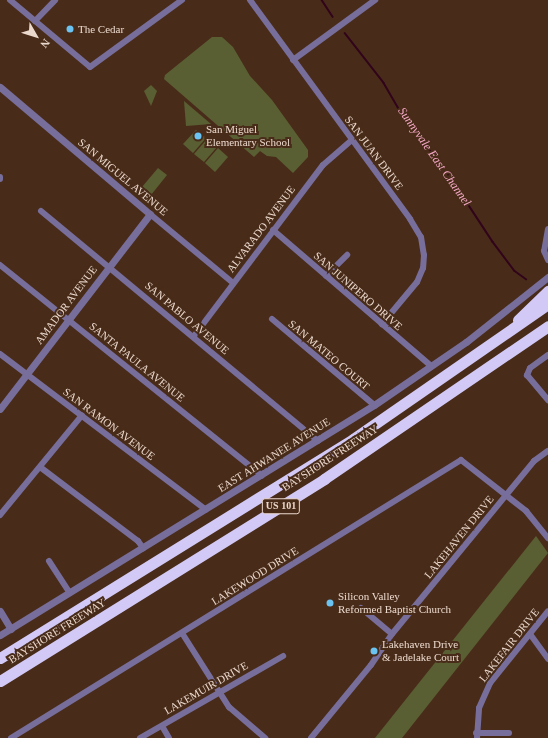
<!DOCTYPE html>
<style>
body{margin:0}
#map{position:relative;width:548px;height:738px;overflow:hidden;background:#482c19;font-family:Georgia,serif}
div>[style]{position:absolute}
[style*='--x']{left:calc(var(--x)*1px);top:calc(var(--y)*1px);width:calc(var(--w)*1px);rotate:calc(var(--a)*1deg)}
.green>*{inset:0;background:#5a5f33}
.stream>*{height:1.5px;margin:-0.75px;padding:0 0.75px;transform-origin:0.75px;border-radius:0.75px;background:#31041b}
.minor>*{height:6px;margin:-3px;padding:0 3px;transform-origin:3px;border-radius:3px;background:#786e9b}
.tertiary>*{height:7px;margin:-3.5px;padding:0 3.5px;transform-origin:3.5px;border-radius:3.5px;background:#786e9b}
.motorway>*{height:11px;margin:-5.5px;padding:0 5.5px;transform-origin:5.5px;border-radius:5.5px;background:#d2c9f6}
.dots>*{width:11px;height:11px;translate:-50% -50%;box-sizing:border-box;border:2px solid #482c19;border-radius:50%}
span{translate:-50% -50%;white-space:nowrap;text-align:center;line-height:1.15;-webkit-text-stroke:4px #482c19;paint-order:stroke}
.shield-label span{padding:1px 3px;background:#482c19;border:1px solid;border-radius:3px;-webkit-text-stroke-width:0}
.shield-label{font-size:10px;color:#ecd9ce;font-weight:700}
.poi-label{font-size:11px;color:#ecd9ce}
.left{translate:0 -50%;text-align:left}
.street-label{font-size:11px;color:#ecd9ce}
.water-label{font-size:12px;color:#f9aac9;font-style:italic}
.north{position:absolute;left:16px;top:16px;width:40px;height:40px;-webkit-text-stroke:3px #482c19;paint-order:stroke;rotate:129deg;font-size:11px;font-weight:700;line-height:16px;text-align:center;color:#ecd9ce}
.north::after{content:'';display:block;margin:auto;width:14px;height:18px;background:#ecd9ce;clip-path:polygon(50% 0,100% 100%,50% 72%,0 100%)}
</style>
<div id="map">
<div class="green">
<div style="clip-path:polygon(212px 37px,222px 37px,233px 47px,250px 76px,272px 100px,308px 150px,308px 157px,293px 173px,276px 157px,267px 156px,260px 151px,254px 157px,164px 79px,165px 75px)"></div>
<div style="clip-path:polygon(151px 85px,157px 91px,151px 106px,144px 91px)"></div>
<div style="clip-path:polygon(184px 101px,211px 124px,186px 126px)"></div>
<div style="clip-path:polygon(196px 130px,206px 138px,193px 153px,183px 144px)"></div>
<div style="clip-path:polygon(207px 139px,217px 147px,204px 162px,194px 154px)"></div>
<div style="clip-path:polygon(218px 148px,228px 157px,215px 172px,205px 163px)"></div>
<div style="clip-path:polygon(158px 168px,167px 175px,151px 195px,142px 187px)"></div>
<div style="clip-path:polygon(536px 536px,548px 553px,402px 738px,375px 738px)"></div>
</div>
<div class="stream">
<div style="--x:322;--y:0;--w:20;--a:57"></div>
<div style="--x:345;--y:33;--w:63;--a:52"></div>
<div style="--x:384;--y:83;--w:34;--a:60"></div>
<div style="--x:401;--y:112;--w:79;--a:52.7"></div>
<div style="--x:449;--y:175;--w:80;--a:56.7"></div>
<div style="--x:493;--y:242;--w:36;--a:53"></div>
<div style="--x:515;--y:271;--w:14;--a:36"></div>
</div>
<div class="minor">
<div style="--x:10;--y:0;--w:104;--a:39.9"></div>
<div style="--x:90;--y:67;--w:114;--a:-36.1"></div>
<div style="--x:250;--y:0;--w:271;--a:53.8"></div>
<div style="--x:410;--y:219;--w:21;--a:59"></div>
<div style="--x:421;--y:237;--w:18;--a:81"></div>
<div style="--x:424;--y:255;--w:13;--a:94"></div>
<div style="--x:423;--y:268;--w:15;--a:113"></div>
<div style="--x:417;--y:282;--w:55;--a:129.8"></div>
<div style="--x:35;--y:21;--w:29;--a:-46"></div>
<div style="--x:293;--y:60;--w:102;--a:-36.2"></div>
<div style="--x:0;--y:177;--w:2;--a:90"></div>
<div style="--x:41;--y:211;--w:360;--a:39.7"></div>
<div style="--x:150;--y:214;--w:108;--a:39.7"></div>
<div style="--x:548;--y:229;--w:22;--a:100"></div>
<div style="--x:544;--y:251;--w:10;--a:66"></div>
<div style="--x:273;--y:230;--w:208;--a:40.7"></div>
<div style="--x:0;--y:265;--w:336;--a:38.8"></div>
<div style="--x:326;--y:276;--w:30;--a:-45"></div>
<div style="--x:272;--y:319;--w:133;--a:40.1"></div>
<div style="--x:194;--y:336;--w:214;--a:-53"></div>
<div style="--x:323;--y:165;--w:37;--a:-41"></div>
<div style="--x:0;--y:354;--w:258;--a:37.1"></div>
<div style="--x:548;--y:355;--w:22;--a:144"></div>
<div style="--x:530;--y:368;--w:8;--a:113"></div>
<div style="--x:527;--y:375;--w:33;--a:50"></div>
<div style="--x:40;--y:467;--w:123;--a:37.1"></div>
<div style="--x:138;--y:541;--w:9;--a:54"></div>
<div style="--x:0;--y:515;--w:129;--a:-50.6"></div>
<div style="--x:49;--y:561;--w:38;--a:57"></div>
<div style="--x:361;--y:608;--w:40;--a:40"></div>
<div style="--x:182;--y:633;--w:88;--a:57.6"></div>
<div style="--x:229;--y:707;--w:48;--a:40.7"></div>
<div style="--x:530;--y:634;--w:31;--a:54"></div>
<div style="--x:162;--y:726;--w:14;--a:60"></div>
<div style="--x:476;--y:733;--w:33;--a:0"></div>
<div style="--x:11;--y:738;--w:529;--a:-31.71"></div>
<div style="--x:461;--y:460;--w:83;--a:38.1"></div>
<div style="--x:526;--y:511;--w:35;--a:51"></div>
<div style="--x:140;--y:738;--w:165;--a:-29.8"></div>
<div style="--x:311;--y:738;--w:94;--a:-50.6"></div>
<div style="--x:371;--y:665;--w:37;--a:-56"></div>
<div style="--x:392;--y:634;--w:224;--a:-50.6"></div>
<div style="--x:534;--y:461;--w:17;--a:-36"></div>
<div style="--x:477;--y:738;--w:30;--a:-86"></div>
<div style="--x:479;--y:708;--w:27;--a:-66"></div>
<div style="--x:490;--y:683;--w:92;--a:-51.1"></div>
</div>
<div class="tertiary">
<div style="--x:0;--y:87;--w:197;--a:40.3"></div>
<div style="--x:150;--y:214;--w:246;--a:127.6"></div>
<div style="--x:0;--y:611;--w:21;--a:59"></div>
<div style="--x:0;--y:635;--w:439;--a:-31.6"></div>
<div style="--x:374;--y:405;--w:112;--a:-34.4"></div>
<div style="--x:466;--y:342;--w:105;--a:-38.4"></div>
</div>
<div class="motorway">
<div style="--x:518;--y:320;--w:42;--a:-44"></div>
<div style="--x:0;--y:658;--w:415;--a:-31.8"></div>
<div style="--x:353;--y:439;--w:237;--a:-34.7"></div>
<div style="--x:0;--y:681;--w:382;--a:-31.9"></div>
<div style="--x:324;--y:479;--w:271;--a:-34.3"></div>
</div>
<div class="dots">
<div style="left:70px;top:29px;background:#6bc3f2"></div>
<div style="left:198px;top:136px;background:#6bc3f2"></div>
<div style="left:330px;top:603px;background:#6bc3f2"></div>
<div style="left:374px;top:651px;background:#6bc3f2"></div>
</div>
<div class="shield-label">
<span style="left:281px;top:506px">US 101</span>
</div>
<div class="poi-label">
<span class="left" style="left:78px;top:29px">The Cedar</span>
<span class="left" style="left:206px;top:136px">San Miguel<br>Elementary School</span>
<span class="left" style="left:338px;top:603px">Silicon Valley<br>Reformed Baptist Church</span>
<span class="left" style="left:382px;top:651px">Lakehaven Drive<br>&amp; Jadelake Court</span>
</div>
<div class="street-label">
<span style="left:374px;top:153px;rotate:53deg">SAN JUAN DRIVE</span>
<span style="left:123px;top:177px;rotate:40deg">SAN MIGUEL AVENUE</span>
<span style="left:261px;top:229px;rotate:-53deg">ALVARADO AVENUE</span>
<span style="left:358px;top:291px;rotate:41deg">SAN JUNIPERO DRIVE</span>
<span style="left:66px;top:305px;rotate:-53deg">AMADOR AVENUE</span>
<span style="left:187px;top:318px;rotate:40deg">SAN PABLO AVENUE</span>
<span style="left:329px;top:355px;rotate:40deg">SAN MATEO COURT</span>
<span style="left:137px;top:362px;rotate:39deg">SANTA PAULA AVENUE</span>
<span style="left:109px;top:424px;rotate:37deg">SAN RAMON AVENUE</span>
<span style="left:274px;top:455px;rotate:-32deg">EAST AHWANEE AVENUE</span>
<span style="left:330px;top:458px;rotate:-33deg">BAYSHORE FREEWAY</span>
<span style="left:459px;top:537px;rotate:-51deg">LAKEHAVEN DRIVE</span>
<span style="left:255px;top:576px;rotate:-32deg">LAKEWOOD DRIVE</span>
<span style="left:57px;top:631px;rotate:-32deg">BAYSHORE FREEWAY</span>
<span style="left:509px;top:645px;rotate:-52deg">LAKEFAIR DRIVE</span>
<span style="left:206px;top:688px;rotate:-30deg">LAKEMUIR DRIVE</span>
</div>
<div class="water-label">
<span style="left:434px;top:157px;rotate:55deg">Sunnyvale East Channel</span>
</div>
<div class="north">N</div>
</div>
